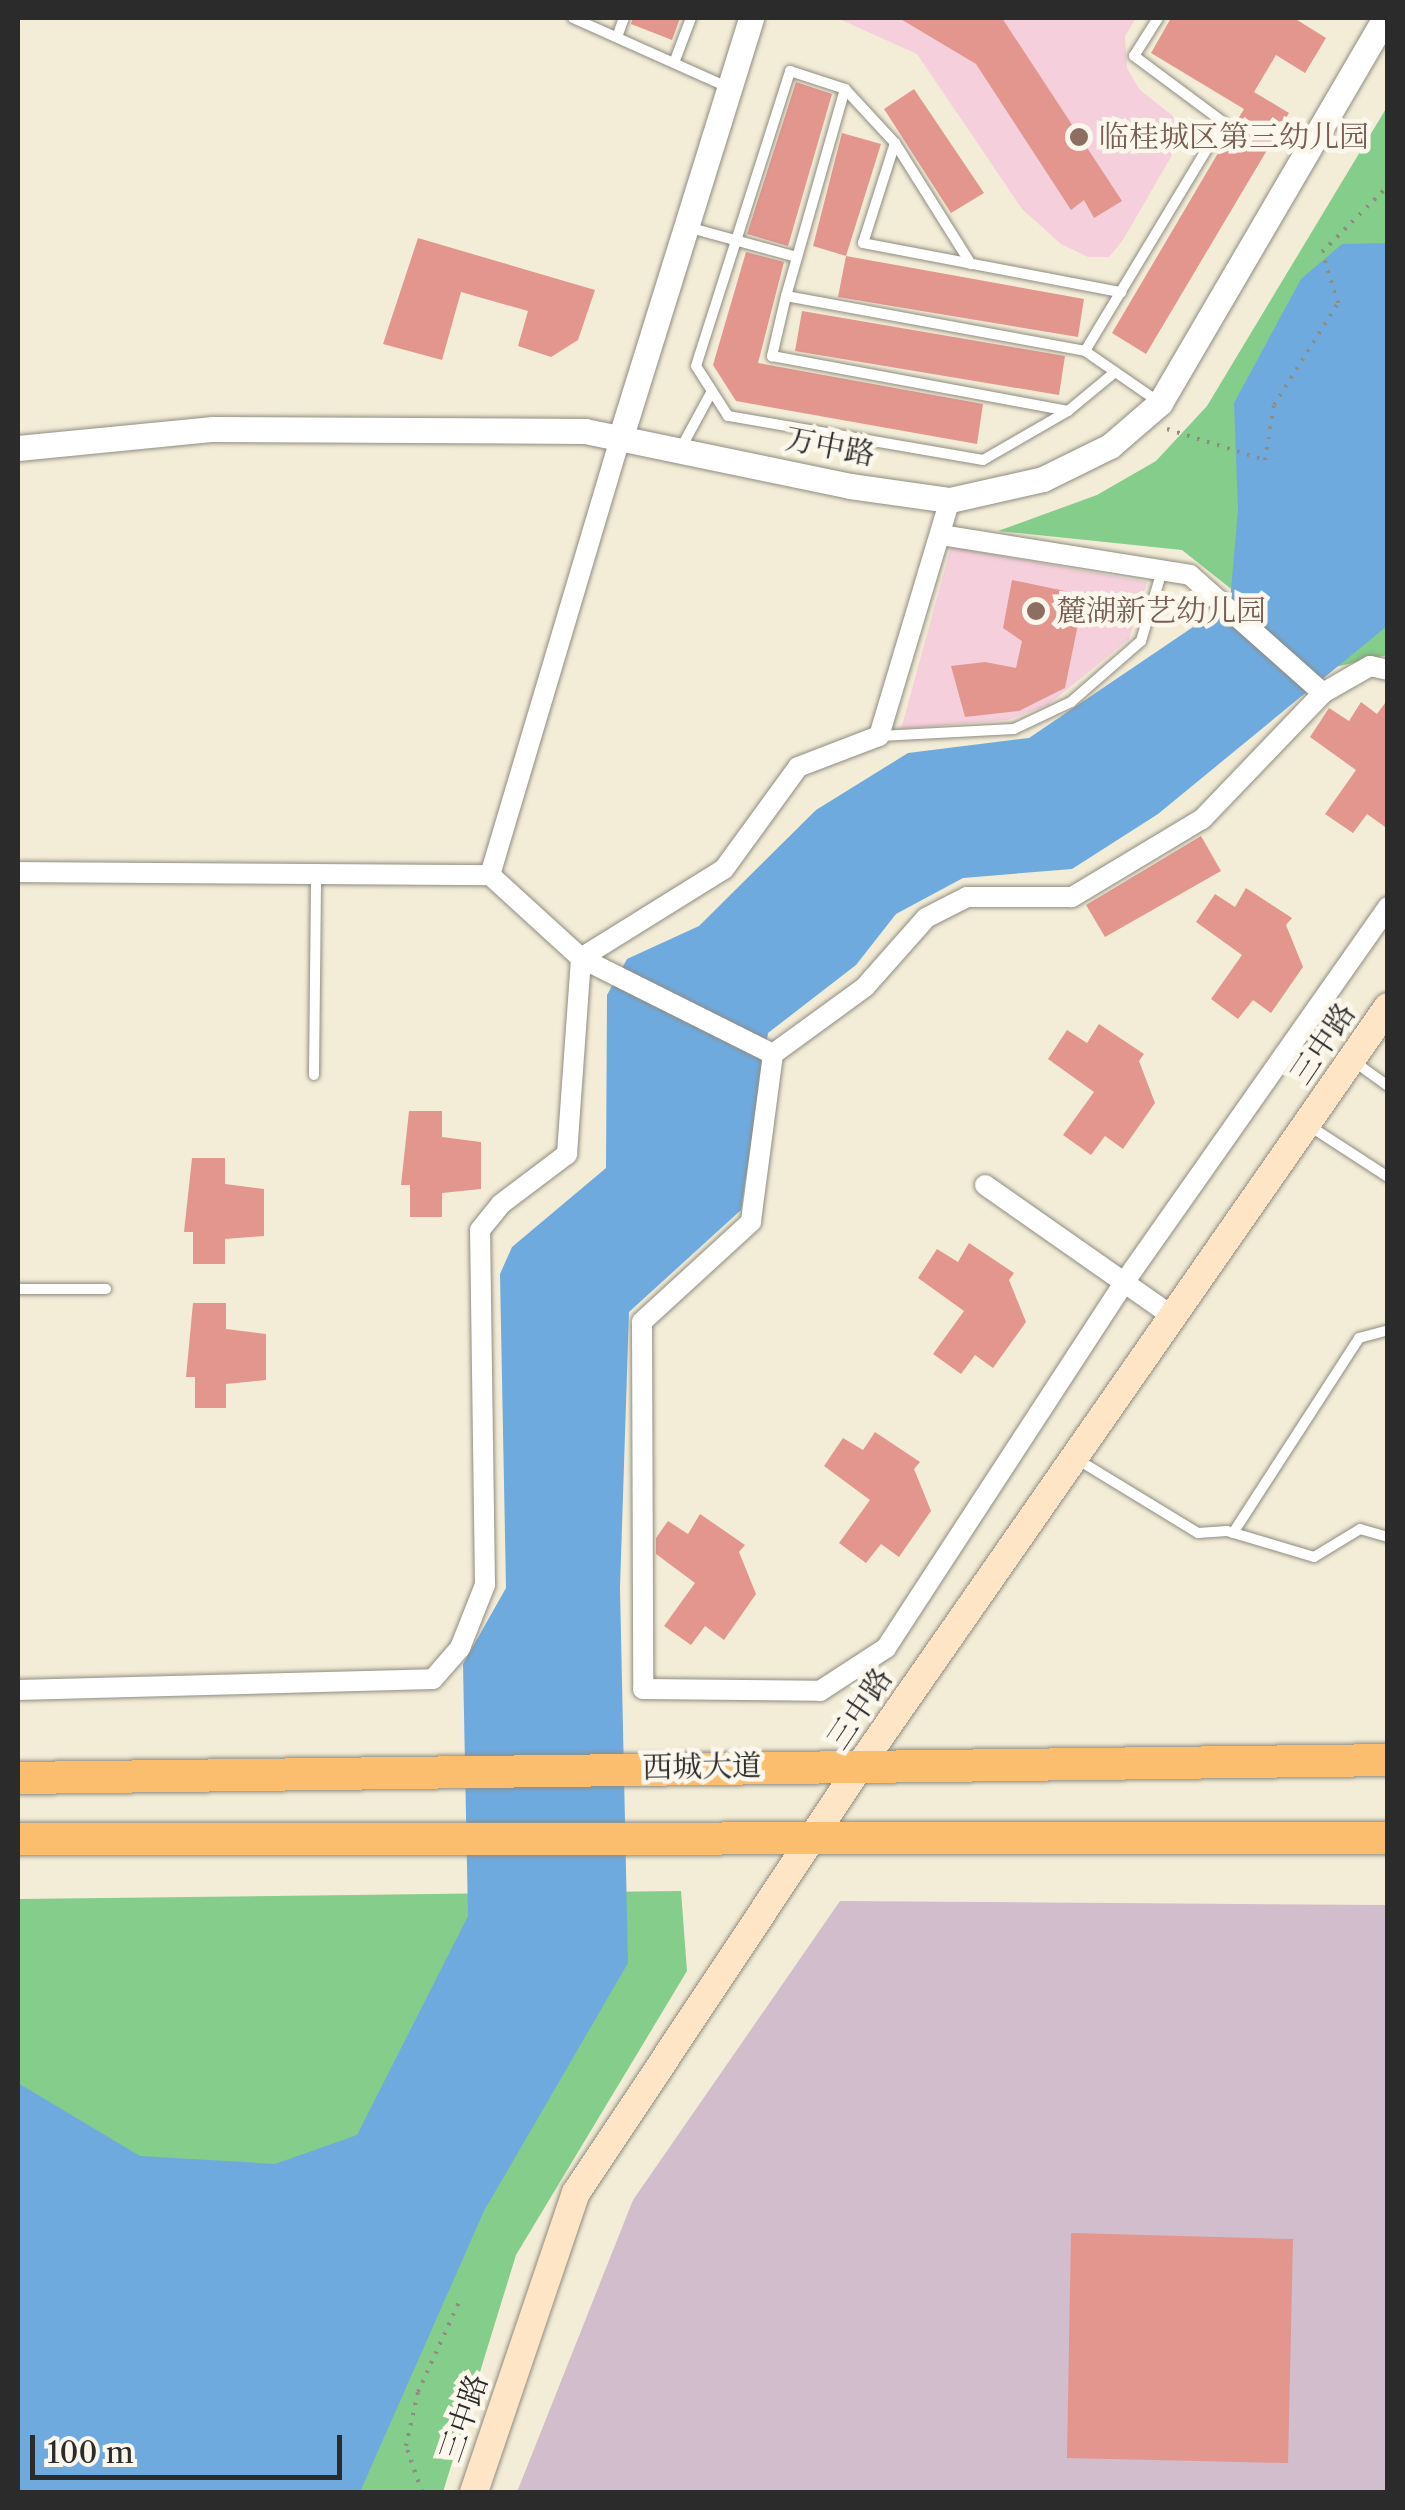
<!DOCTYPE html>
<meta charset="utf-8">
<style>
body{margin:0}
#map{position:relative;width:1405px;height:2510px;overflow:hidden;background:#f3edd7;font-family:"Libre Caslon Text","Noto Serif SC",serif}
div>[style]{position:absolute}
[style*='--x']{left:calc(var(--x)*1px);top:calc(var(--y)*1px);width:calc(var(--w)*1px);rotate:calc(var(--a)*1deg)}
.built>*{inset:0;background:#f5cfdb}
.industrial>*{inset:0;background:#d1bdcc}
.green>*{inset:0;background:#84cd8a}
.water>*{inset:0;background:#6faadf}
.building>*{inset:0;background:#e2968e}
.path>*{height:4px;margin-top:-2px;transform-origin:0;background:repeating-linear-gradient(90deg,#8f8c81 0 2.5px,transparent 0 10.5px)}
.roads{filter:drop-shadow(0 0 2px #8f8c81) drop-shadow(0 0 2px #8f8c81)}
.service>*{height:10px;margin:-5px;padding:0 5px;transform-origin:5px;border-radius:5px;background:#fff}
.minor>*{height:20px;margin:-10px;padding:0 10px;transform-origin:10px;border-radius:10px;background:#fff}
.tertiary>*{height:25px;margin:-12.5px;padding:0 12.5px;transform-origin:12.5px;border-radius:12.5px;background:#fff}
.secondary>*{height:28px;margin:-14px;padding:0 14px;transform-origin:14px;border-radius:14px;background:#fde5c5}
.trunk>*{height:32px;margin:-16px;padding:0 16px;transform-origin:16px;border-radius:16px;background:#fbbd6e}
.dots>*{width:28px;height:28px;translate:-50% -50%;box-sizing:border-box;border:5px solid #fbf7ec;border-radius:50%}
span{translate:-50% -50%;white-space:nowrap;text-align:center;line-height:1.15;-webkit-text-stroke:9px #fbf7ec;paint-order:stroke}
.education-label{font-size:30px;color:#785e54}
.left{translate:0 -50%;text-align:left}
.street-label{font-size:30px;color:#2b2b2b}
.frame{position:absolute;inset:0;border:20px solid #2b2b2b;pointer-events:none}
.scale{position:absolute;left:30px;top:2435px;width:312px;height:45px;box-sizing:border-box;border:5px solid #2b2b2b;border-top:0;padding-left:12px;font-size:30px;line-height:35px;white-space:nowrap;color:#2b2b2b;-webkit-text-stroke:8px #fbf7ec;paint-order:stroke}
</style>
<div id="map">
<div class="built">
<div style="clip-path:polygon(837px 18px,1136px 18px,1125px 36px,1127px 68px,1140px 90px,1173px 116px,1179px 143px,1123px 240px,1109px 257px,1088px 257px,1061px 244px,1022px 209px,917px 54px)"></div>
<div style="clip-path:polygon(951px 547px,1147px 582px,1129px 639px,1048px 705px,1008px 720px,901px 729px)"></div>
</div>
<div class="industrial">
<div style="clip-path:polygon(840px 1901px,1387px 1905px,1387px 2492px,517px 2492px,633px 2200px)"></div>
</div>
<div class="green">
<div style="clip-path:polygon(1387px 107px,1387px 655px,1331px 668px,1182px 550px,998px 531px,1097px 495px,1156px 461px,1207px 406px)"></div>
<div style="clip-path:polygon(681px 1891px,687px 1971px,516px 2255px,443px 2492px,18px 2492px,18px 1899px)"></div>
</div>
<div class="water">
<div style="clip-path:polygon(1387px 243px,1387px 626px,1158px 814px,1072px 869px,963px 878px,896px 914px,856px 965px,768px 1033px,741px 1210px,629px 1312px,620px 1588px,628px 1963px,484px 2211px,360px 2492px,18px 2492px,18px 2083px,140px 2156px,275px 2164px,357px 2135px,468px 1916px,463px 1664px,506px 1588px,500px 1274px,512px 1247px,606px 1168px,607px 995px,627px 959px,699px 926px,816px 810px,908px 753px,1029px 738px,1230px 602px,1238px 510px,1234px 403px,1301px 279px,1342px 244px)"></div>
</div>
<div class="building">
<div style="clip-path:polygon(633px 18px,680px 18px,672px 40px,631px 24px)"></div>
<div style="clip-path:polygon(899px 18px,1002px 18px,1122px 201px,1094px 218px,1084px 200px,1071px 210px,976px 64px)"></div>
<div style="clip-path:polygon(1171px 18px,1294px 18px,1326px 38px,1305px 73px,1276px 55px,1254px 92px,1289px 113px,1146px 354px,1112px 333px,1244px 109px,1151px 53px)"></div>
<div style="clip-path:polygon(796px 82px,832px 94px,788px 246px,747px 234px)"></div>
<div style="clip-path:polygon(914px 89px,984px 193px,951px 213px,884px 109px)"></div>
<div style="clip-path:polygon(842px 133px,881px 144px,846px 256px,813px 246px)"></div>
<div style="clip-path:polygon(418px 238px,595px 290px,578px 340px,551px 357px,518px 346px,528px 311px,461px 292px,442px 360px,383px 344px)"></div>
<div style="clip-path:polygon(746px 252px,784px 262px,758px 363px,983px 404px,977px 444px,736px 401px,713px 365px)"></div>
<div style="clip-path:polygon(846px 256px,1084px 299px,1078px 337px,838px 297px)"></div>
<div style="clip-path:polygon(802px 311px,1065px 356px,1059px 395px,795px 351px)"></div>
<div style="clip-path:polygon(1012px 580px,1084px 595px,1065px 688px,1019px 711px,965px 717px,951px 666px,985px 662px,1016px 668px,1022px 641px,1003px 628px)"></div>
<div style="clip-path:polygon(1388px 699px,1388px 829px,1367px 814px,1353px 833px,1325px 814px,1356px 770px,1310px 737px,1329px 708px,1349px 721px,1361px 702px,1377px 714px)"></div>
<div style="clip-path:polygon(1201px 836px,1221px 871px,1105px 937px,1086px 905px)"></div>
<div style="clip-path:polygon(1246px 888px,1292px 918px,1286px 925px,1303px 967px,1271px 1013px,1253px 1000px,1238px 1019px,1211px 999px,1242px 955px,1196px 922px,1215px 894px,1235px 907px)"></div>
<div style="clip-path:polygon(1099px 1024px,1144px 1054px,1139px 1061px,1155px 1103px,1123px 1149px,1105px 1136px,1091px 1155px,1063px 1135px,1094px 1092px,1048px 1059px,1067px 1030px,1087px 1043px)"></div>
<div style="clip-path:polygon(409px 1111px,442px 1111px,442px 1137px,481px 1142px,481px 1189px,442px 1193px,442px 1217px,410px 1217px,410px 1185px,401px 1185px)"></div>
<div style="clip-path:polygon(192px 1158px,225px 1158px,225px 1184px,264px 1189px,264px 1236px,225px 1239px,225px 1264px,193px 1264px,193px 1232px,184px 1232px)"></div>
<div style="clip-path:polygon(969px 1243px,1014px 1273px,1009px 1280px,1026px 1322px,993px 1368px,975px 1355px,961px 1374px,933px 1354px,964px 1311px,918px 1278px,937px 1249px,958px 1262px)"></div>
<div style="clip-path:polygon(193px 1303px,226px 1303px,226px 1329px,266px 1334px,266px 1380px,226px 1384px,226px 1408px,195px 1408px,195px 1377px,186px 1377px)"></div>
<div style="clip-path:polygon(875px 1432px,920px 1462px,914px 1469px,931px 1511px,899px 1557px,881px 1544px,866px 1563px,839px 1543px,870px 1500px,824px 1466px,843px 1438px,863px 1450px)"></div>
<div style="clip-path:polygon(700px 1514px,745px 1545px,739px 1552px,756px 1594px,724px 1640px,705px 1626px,691px 1645px,664px 1626px,695px 1583px,656px 1554px,656px 1538px,668px 1521px,688px 1534px)"></div>
<div style="clip-path:polygon(1071px 2233px,1293px 2239px,1288px 2463px,1067px 2458px)"></div>
</div>
<div class="path">
<div style="--x:1167;--y:429;--w:103;--a:17.6"></div>
<div style="--x:1265;--y:460;--w:56;--a:-80.7"></div>
<div style="--x:1274;--y:405;--w:120;--a:-57.9"></div>
<div style="--x:1338;--y:303;--w:53;--a:-107.4"></div>
<div style="--x:1322;--y:252;--w:93;--a:-45"></div>
<div style="--x:422;--y:2492;--w:49;--a:-109.2"></div>
<div style="--x:406;--y:2446;--w:55;--a:-77.5"></div>
<div style="--x:418;--y:2392;--w:99;--a:-65.5"></div>
</div>
<div class="roads">
<div class="service">
<div style="--x:573;--y:18;--w:169;--a:24.1"></div>
<div style="--x:617;--y:37;--w:20;--a:-70"></div>
<div style="--x:674;--y:63;--w:48;--a:-69.3"></div>
<div style="--x:845;--y:89;--w:215;--a:105.9"></div>
<div style="--x:786;--y:296;--w:304;--a:10.4"></div>
<div style="--x:1085;--y:351;--w:90;--a:34.6"></div>
<div style="--x:895;--y:143;--w:143;--a:57.9"></div>
<div style="--x:687;--y:227;--w:114;--a:15.3"></div>
<div style="--x:786;--y:296;--w:62;--a:103.1"></div>
<div style="--x:772;--y:356;--w:301;--a:10.5"></div>
<div style="--x:1068;--y:411;--w:61;--a:-39.7"></div>
<div style="--x:1085;--y:351;--w:267;--a:-58.9"></div>
<div style="--x:1223;--y:122;--w:111;--a:-143.4"></div>
<div style="--x:1134;--y:56;--w:45;--a:-57.7"></div>
<div style="--x:1068;--y:411;--w:98;--a:150"></div>
<div style="--x:983;--y:460;--w:259;--a:-170.2"></div>
<div style="--x:728;--y:416;--w:59;--a:-122.6"></div>
<div style="--x:696;--y:366;--w:310;--a:-72.3"></div>
<div style="--x:790;--y:71;--w:58;--a:18.1"></div>
<div style="--x:845;--y:89;--w:74;--a:47.2"></div>
<div style="--x:895;--y:143;--w:105;--a:107.7"></div>
<div style="--x:863;--y:243;--w:263;--a:10.8"></div>
<div style="--x:681;--y:448;--w:65;--a:-61.5"></div>
<div style="--x:880;--y:736;--w:134;--a:-3"></div>
<div style="--x:1014;--y:729;--w:63;--a:-25.3"></div>
<div style="--x:1071;--y:702;--w:93;--a:-41.1"></div>
<div style="--x:1141;--y:641;--w:73;--a:-73.3"></div>
<div style="--x:1352;--y:1060;--w:44;--a:35.8"></div>
<div style="--x:314;--y:1075;--w:201;--a:-89.4"></div>
<div style="--x:1308;--y:1125;--w:95;--a:33"></div>
<div style="--x:18;--y:1289;--w:88;--a:0"></div>
<div style="--x:1075;--y:1458;--w:144;--a:31.4"></div>
<div style="--x:1198;--y:1533;--w:29;--a:-4"></div>
<div style="--x:1227;--y:1531;--w:91;--a:16.6"></div>
<div style="--x:1314;--y:1557;--w:54;--a:-31.3"></div>
<div style="--x:1360;--y:1529;--w:29;--a:16"></div>
<div style="--x:1233;--y:1533;--w:232;--a:-57.1"></div>
<div style="--x:1359;--y:1338;--w:30;--a:-15"></div>
</div>
<div class="minor">
<div style="--x:941;--y:535;--w:252;--a:9.1"></div>
<div style="--x:1190;--y:575;--w:178;--a:41.6"></div>
<div style="--x:1388;--y:670;--w:18;--a:-167"></div>
<div style="--x:1370;--y:666;--w:54;--a:150.1"></div>
<div style="--x:1323;--y:693;--w:175;--a:133.8"></div>
<div style="--x:1202;--y:819;--w:152;--a:149"></div>
<div style="--x:1072;--y:897;--w:105;--a:180"></div>
<div style="--x:967;--y:897;--w:46;--a:152.9"></div>
<div style="--x:926;--y:918;--w:92;--a:131.5"></div>
<div style="--x:865;--y:987;--w:114;--a:143.9"></div>
<div style="--x:773;--y:1054;--w:169;--a:97.5"></div>
<div style="--x:751;--y:1222;--w:148;--a:137.5"></div>
<div style="--x:642;--y:1322;--w:367;--a:89.8"></div>
<div style="--x:643;--y:1689;--w:177;--a:0.6"></div>
<div style="--x:820;--y:1691;--w:79;--a:-33.1"></div>
<div style="--x:886;--y:1648;--w:434;--a:-56.9"></div>
<div style="--x:1123;--y:1284;--w:461;--a:-54.9"></div>
<div style="--x:18;--y:872;--w:472;--a:0.4"></div>
<div style="--x:490;--y:875;--w:458;--a:-73.4"></div>
<div style="--x:581;--y:958;--w:168;--a:-31.9"></div>
<div style="--x:724;--y:869;--w:126;--a:-54"></div>
<div style="--x:798;--y:767;--w:87;--a:-20.9"></div>
<div style="--x:879;--y:736;--w:246;--a:-73.3"></div>
<div style="--x:581;--y:958;--w:215;--a:26.6"></div>
<div style="--x:985;--y:1185;--w:228;--a:35"></div>
<div style="--x:18;--y:1690;--w:415;--a:-1.5"></div>
<div style="--x:433;--y:1679;--w:41;--a:-48.9"></div>
<div style="--x:460;--y:1648;--w:68;--a:-68.4"></div>
<div style="--x:485;--y:1585;--w:355;--a:-90.8"></div>
<div style="--x:480;--y:1230;--w:33;--a:-51"></div>
<div style="--x:501;--y:1204;--w:83;--a:-37.1"></div>
<div style="--x:567;--y:1154;--w:196;--a:-85.9"></div>
<div style="--x:581;--y:958;--w:123;--a:-137.6"></div>
</div>
<div class="tertiary">
<div style="--x:621;--y:436;--w:438;--a:-72.7"></div>
<div style="--x:18;--y:448;--w:196;--a:-5.6"></div>
<div style="--x:213;--y:429;--w:372;--a:0.3"></div>
<div style="--x:585;--y:431;--w:271;--a:11.7"></div>
<div style="--x:850;--y:486;--w:101;--a:8"></div>
<div style="--x:950;--y:500;--w:95;--a:-12.7"></div>
<div style="--x:1043;--y:479;--w:75;--a:-26.2"></div>
<div style="--x:1110;--y:446;--w:66;--a:-40.7"></div>
<div style="--x:1160;--y:403;--w:446;--a:-59.7"></div>
</div>
<div class="secondary">
<div style="--x:474;--y:2492;--w:316;--a:-71.2"></div>
<div style="--x:576;--y:2193;--w:515;--a:-56.4"></div>
<div style="--x:861;--y:1764;--w:922;--a:-55.16"></div>
</div>
<div class="trunk">
<div style="--x:18;--y:1778;--w:1370;--a:-0.75"></div>
<div style="--x:18;--y:1839;--w:1370;--a:-0.04"></div>
</div>
</div>
<div class="dots">
<div style="left:1079px;top:137px;background:#8d6e63"></div>
<div style="left:1036px;top:611px;background:#8d6e63"></div>
</div>
<div class="education-label">
<span class="left" style="left:1099px;top:137px">临桂城区第三幼儿园</span>
<span class="left" style="left:1056px;top:611px">麓湖新艺幼儿园</span>
</div>
<div class="street-label">
<span style="left:830px;top:447px;rotate:11deg">万中路</span>
<span style="left:1323px;top:1044px;rotate:-56deg">三中路</span>
<span style="left:860px;top:1709px;rotate:-56deg">三中路</span>
<span style="left:702px;top:1767px;rotate:-1deg">西城大道</span>
<span style="left:464px;top:2418px;rotate:-71deg">三中路</span>
</div>
<div class="frame"></div>
<div class="scale">100 m</div>
</div>
